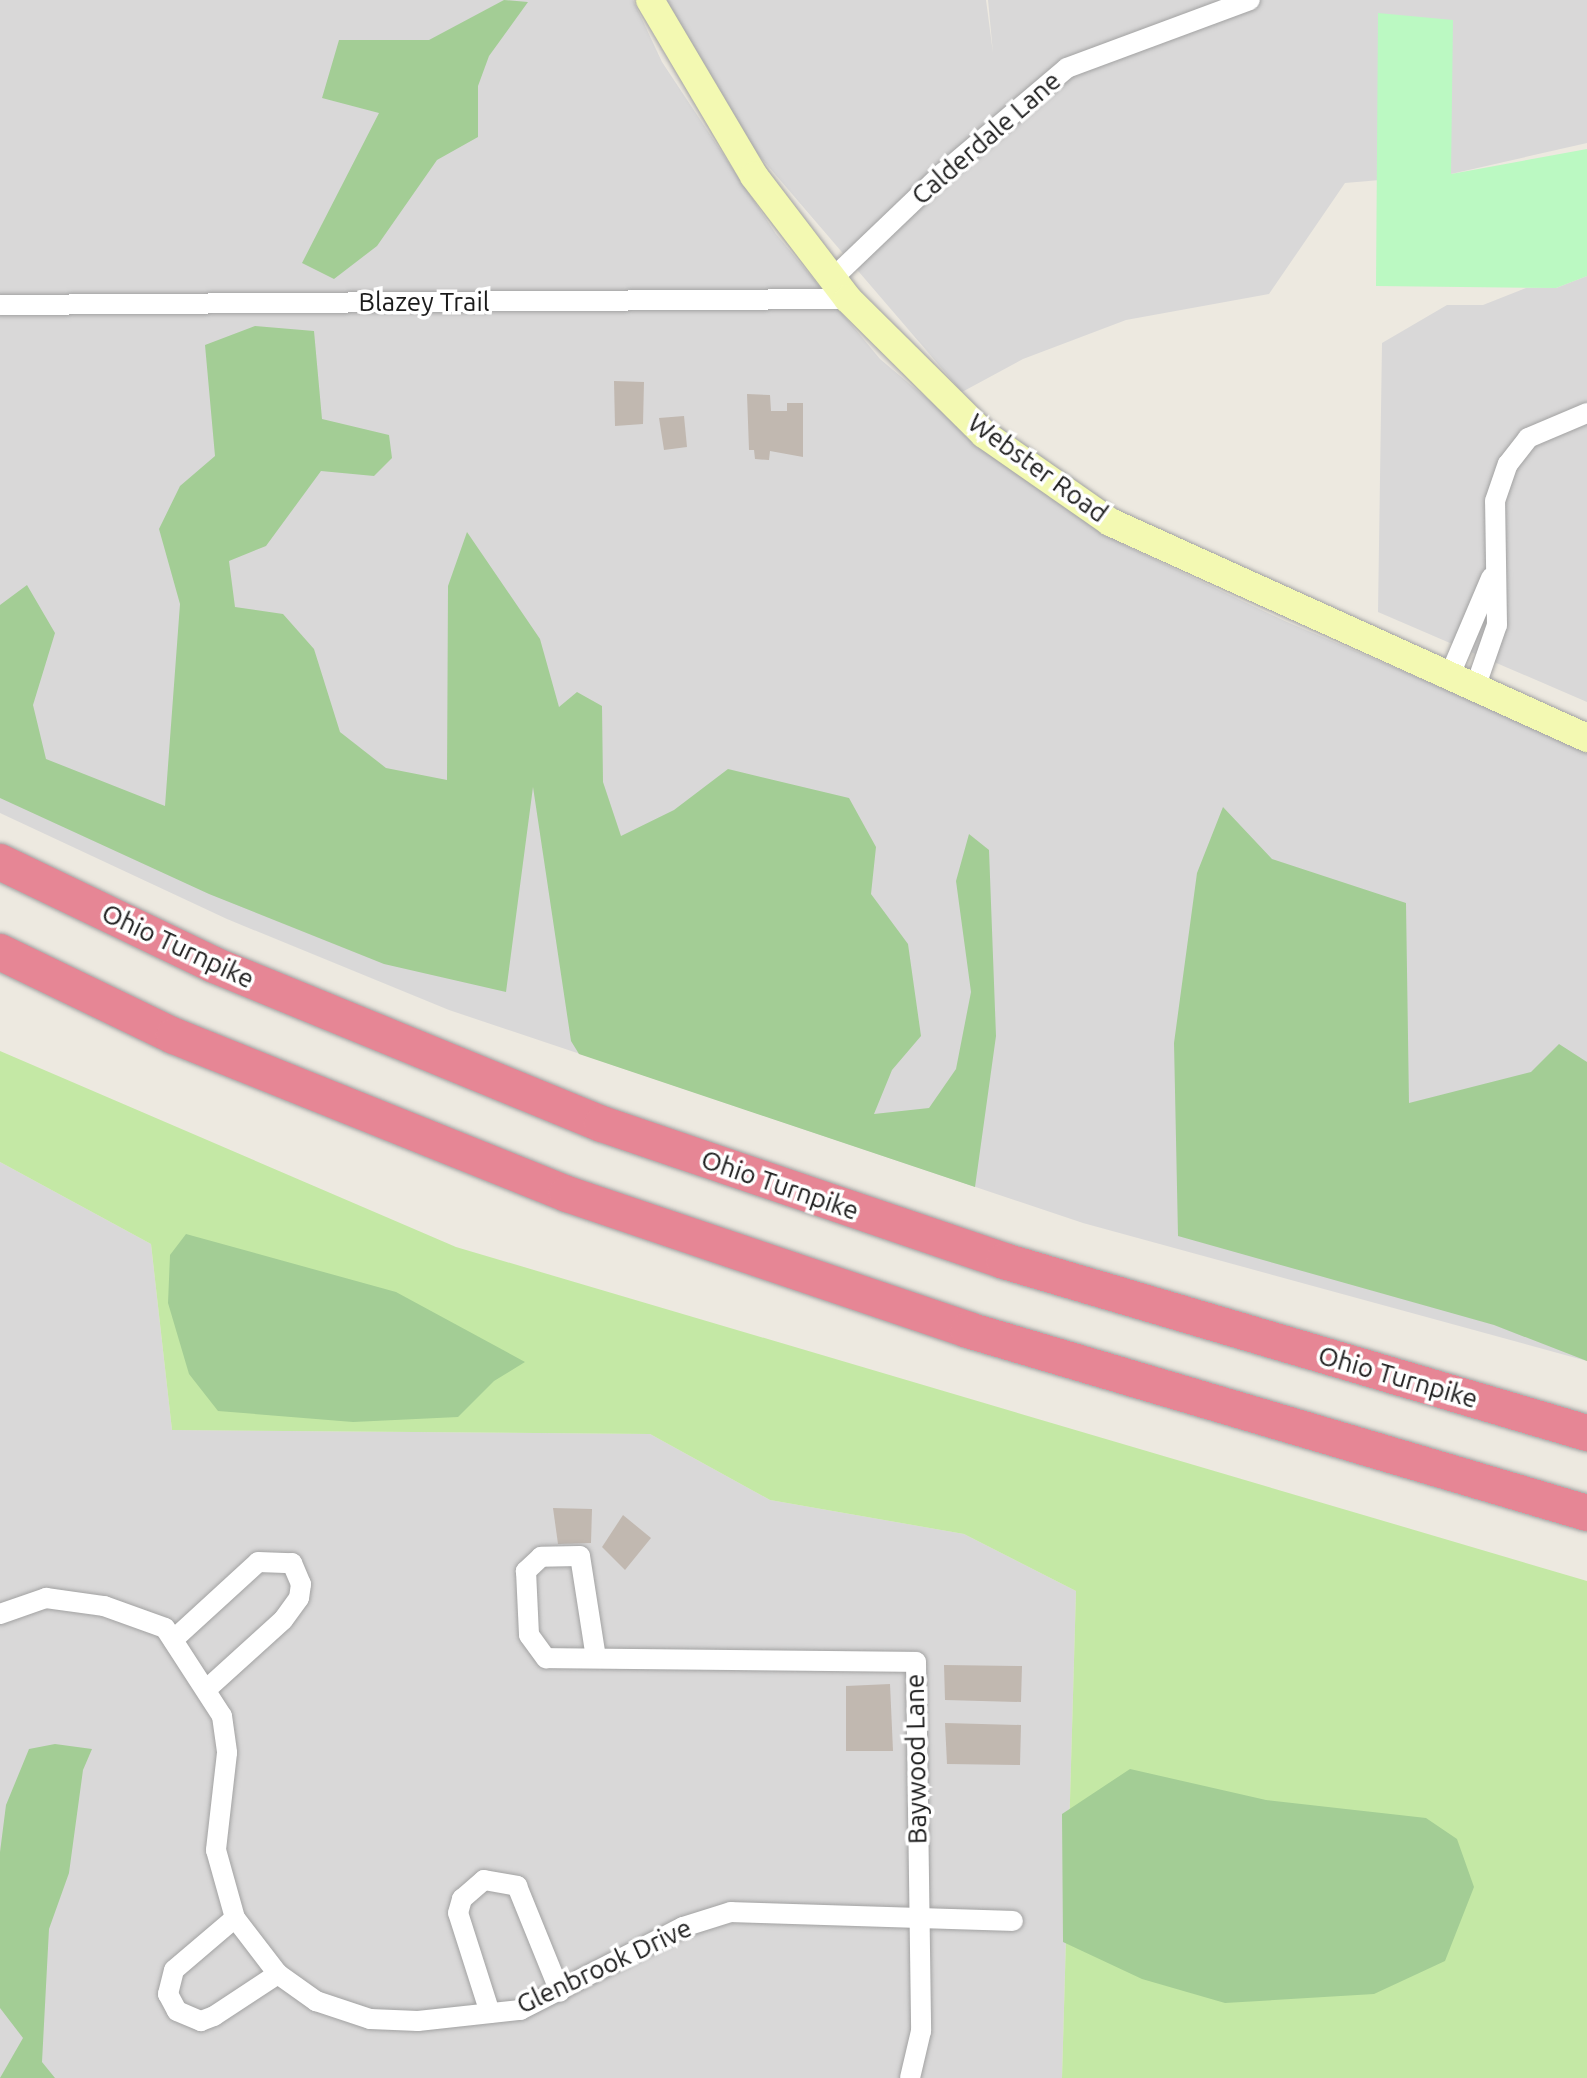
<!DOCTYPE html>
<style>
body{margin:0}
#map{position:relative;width:1587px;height:2078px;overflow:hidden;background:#ede9e0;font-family:Ubuntu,sans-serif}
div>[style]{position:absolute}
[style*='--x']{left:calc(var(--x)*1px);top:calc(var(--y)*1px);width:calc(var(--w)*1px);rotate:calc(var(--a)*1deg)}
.residential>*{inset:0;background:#d9d8d8}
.grass>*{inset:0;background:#c4e8a5}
.forest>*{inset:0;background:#a3cd95}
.park>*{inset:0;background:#bbf9c2}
.building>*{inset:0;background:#c1b8b0}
.roads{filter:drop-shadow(0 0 2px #a2a2a2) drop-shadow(0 0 2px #a2a2a2)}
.street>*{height:20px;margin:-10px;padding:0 10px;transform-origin:10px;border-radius:10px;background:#fff}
.secondary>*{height:28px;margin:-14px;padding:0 14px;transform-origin:14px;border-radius:14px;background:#f3f9b2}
.highway>*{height:36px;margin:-18px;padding:0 18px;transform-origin:18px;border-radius:18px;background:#e68695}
span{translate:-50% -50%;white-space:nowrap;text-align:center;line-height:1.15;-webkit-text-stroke:7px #fff;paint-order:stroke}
.street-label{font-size:26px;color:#1b1b1b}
</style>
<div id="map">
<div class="residential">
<div style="clip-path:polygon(0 0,633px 0,662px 62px,776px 234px,880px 359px,1014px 472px,1124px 545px,1287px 622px,1587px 749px,1587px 1361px,1083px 1223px,449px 1010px,227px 919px,0 813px)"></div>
<div style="clip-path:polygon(666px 0,986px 0,993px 53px,988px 0,1587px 0,1587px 143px,1451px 174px,1345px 183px,1269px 294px,1126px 320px,1023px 359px,962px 392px,756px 152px,695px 57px)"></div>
<div style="clip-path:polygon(1587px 276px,1587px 702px,1378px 612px,1382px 343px,1447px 305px,1483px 305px,1526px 288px,1556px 288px)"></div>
<div style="clip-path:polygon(0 1162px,151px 1244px,172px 1430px,650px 1434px,770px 1500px,964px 1534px,1076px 1591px,1062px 2078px,0 2078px)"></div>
</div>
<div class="grass">
<div style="clip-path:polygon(0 1051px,456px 1247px,1587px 1581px,1587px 2078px,1062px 2078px,1076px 1591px,964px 1534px,770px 1500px,650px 1434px,172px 1430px,151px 1244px,0 1162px)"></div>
</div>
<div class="forest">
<div style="clip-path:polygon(504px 0,528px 2px,489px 56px,478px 86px,478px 137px,437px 160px,377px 246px,334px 279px,302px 263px,379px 113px,322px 98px,339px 40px,429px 40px)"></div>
<div style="clip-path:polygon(255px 326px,314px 331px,322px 419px,389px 435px,392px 458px,374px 476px,321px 471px,266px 546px,229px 561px,235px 607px,283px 614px,314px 649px,340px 732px,386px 768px,447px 780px,448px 586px,467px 532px,540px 639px,559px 707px,577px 692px,602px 706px,603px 782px,621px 836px,674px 810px,728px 769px,849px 798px,876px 847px,871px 894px,908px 944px,921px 1036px,892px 1070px,874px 1114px,929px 1108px,956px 1069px,971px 992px,956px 881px,969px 834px,989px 850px,996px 1036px,975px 1187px,579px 1054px,571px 1041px,533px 787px,506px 992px,384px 964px,209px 894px,0 798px,0 605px,27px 585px,55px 633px,33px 705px,46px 759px,165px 806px,180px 604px,159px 529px,180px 486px,215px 456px,205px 345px)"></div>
<div style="clip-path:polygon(1223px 807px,1272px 859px,1406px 903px,1409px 1103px,1531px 1072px,1559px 1044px,1587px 1062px,1587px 1361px,1494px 1325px,1178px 1236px,1174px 1043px,1197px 873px)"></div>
<div style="clip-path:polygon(186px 1234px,396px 1292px,525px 1362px,494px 1381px,458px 1417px,353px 1422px,218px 1411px,189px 1374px,168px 1303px,170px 1255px)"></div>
<div style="clip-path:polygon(55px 1744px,92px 1749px,83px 1770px,69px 1873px,49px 1929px,42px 2062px,55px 2078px,0 2078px,23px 2038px,0 2008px,0 1852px,6px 1805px,29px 1749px)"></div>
<div style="clip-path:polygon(1130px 1769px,1266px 1800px,1426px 1818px,1457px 1839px,1474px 1887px,1445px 1961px,1374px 1994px,1225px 2003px,1142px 1979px,1063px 1942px,1062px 1814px)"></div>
</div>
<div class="park">
<div style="clip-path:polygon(1378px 13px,1453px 20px,1451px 174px,1587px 149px,1587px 276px,1556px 288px,1376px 286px)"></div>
</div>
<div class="building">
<div style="clip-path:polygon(614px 381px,644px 382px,643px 424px,615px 426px)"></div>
<div style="clip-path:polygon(747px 394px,770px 395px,771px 411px,787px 411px,787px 403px,803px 403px,803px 457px,770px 451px,769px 460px,755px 459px,754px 450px,749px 450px)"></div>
<div style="clip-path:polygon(684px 416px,687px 447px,664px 450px,659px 418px)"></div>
<div style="clip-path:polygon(553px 1508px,592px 1509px,591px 1543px,558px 1544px)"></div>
<div style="clip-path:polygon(623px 1515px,651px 1538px,625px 1570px,602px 1547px)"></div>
<div style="clip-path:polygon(944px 1665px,1022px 1666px,1021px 1702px,945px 1700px)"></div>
<div style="clip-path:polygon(890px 1684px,893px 1751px,846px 1751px,846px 1686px)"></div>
<div style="clip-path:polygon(945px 1723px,1021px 1725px,1020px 1765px,947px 1764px)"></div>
</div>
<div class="roads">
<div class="street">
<div style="--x:833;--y:278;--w:152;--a:-43.7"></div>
<div style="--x:943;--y:173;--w:162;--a:-40.3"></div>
<div style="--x:1067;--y:68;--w:195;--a:-20.4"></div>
<div style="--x:0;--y:305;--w:848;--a:-0.41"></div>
<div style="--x:1449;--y:677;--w:108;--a:-67"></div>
<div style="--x:1475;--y:688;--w:67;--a:-70.8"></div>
<div style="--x:1497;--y:625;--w:124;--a:-90.9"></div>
<div style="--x:1495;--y:501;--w:39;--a:-71"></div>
<div style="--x:1508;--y:464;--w:33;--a:-52"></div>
<div style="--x:1528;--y:438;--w:64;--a:-23"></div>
<div style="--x:0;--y:1614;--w:49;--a:-19.2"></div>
<div style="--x:46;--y:1598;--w:59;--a:7.9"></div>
<div style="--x:104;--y:1606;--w:65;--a:19.8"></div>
<div style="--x:165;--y:1628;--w:105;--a:57.1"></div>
<div style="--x:222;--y:1716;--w:37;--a:82"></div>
<div style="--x:227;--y:1753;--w:98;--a:96.5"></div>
<div style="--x:216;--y:1850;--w:71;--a:74.4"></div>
<div style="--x:235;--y:1918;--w:71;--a:52.5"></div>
<div style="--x:278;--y:1974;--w:47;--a:35.4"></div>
<div style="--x:316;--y:2001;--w:57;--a:18.4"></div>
<div style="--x:370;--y:2019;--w:48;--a:2.4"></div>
<div style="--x:418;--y:2021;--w:103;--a:-6.2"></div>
<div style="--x:520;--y:2010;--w:183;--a:-27"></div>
<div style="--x:683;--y:1927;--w:50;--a:-17.4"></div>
<div style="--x:731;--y:1912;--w:282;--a:1.8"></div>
<div style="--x:173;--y:1640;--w:115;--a:-42.5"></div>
<div style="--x:258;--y:1562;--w:34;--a:2"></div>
<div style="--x:292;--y:1563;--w:23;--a:67"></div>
<div style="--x:301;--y:1584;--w:14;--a:98"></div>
<div style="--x:299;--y:1598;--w:27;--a:126"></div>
<div style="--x:283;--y:1620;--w:103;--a:137.8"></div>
<div style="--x:596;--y:1658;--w:103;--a:-98.9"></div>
<div style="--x:580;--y:1556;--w:39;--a:179"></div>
<div style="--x:541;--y:1557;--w:21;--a:137"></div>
<div style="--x:526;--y:1571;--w:64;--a:87.3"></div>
<div style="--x:529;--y:1635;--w:29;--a:54"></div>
<div style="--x:546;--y:1658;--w:370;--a:0.6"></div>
<div style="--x:916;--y:1662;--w:369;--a:89.2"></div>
<div style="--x:921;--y:2031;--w:48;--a:103.2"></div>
<div style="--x:235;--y:1918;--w:80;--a:139.6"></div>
<div style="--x:174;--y:1970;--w:25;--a:104"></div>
<div style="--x:168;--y:1994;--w:19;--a:62"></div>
<div style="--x:177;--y:2011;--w:26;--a:23"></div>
<div style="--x:201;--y:2021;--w:14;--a:-21"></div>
<div style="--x:214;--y:2016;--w:77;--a:-33.3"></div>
<div style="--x:490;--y:2013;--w:105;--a:-107.7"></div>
<div style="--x:458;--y:1913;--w:15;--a:-74"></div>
<div style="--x:462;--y:1899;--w:29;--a:-41"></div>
<div style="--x:484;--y:1880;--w:34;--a:10"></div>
<div style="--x:517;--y:1886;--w:114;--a:67.9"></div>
</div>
<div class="secondary">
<div style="--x:650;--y:0;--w:204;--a:59.4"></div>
<div style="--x:754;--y:176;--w:155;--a:52.6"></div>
<div style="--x:848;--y:299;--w:192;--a:44.8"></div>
<div style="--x:984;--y:434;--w:154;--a:34.9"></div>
<div style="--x:1110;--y:522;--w:524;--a:24.36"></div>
</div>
<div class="highway">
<div style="--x:0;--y:862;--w:237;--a:25.7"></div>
<div style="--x:214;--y:965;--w:419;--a:22.3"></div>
<div style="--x:602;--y:1124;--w:425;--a:18.8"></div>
<div style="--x:1004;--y:1261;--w:608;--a:16.44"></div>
<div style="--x:0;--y:952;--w:193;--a:25.8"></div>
<div style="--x:174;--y:1036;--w:424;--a:21.9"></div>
<div style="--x:567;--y:1194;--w:423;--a:18.7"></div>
<div style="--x:968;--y:1330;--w:645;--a:16.47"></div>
</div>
</div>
<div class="street-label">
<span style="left:986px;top:138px;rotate:-41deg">Calderdale Lane</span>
<span style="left:424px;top:302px">Blazey Trail</span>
<span style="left:1038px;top:468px;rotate:36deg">Webster Road</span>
<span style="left:178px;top:946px;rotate:25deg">Ohio Turnpike</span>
<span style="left:780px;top:1185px;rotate:19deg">Ohio Turnpike</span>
<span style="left:1398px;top:1377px;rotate:16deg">Ohio Turnpike</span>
<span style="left:916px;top:1759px;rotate:-91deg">Baywood Lane</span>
<span style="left:604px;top:1966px;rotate:-25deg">Glenbrook Drive</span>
</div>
</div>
